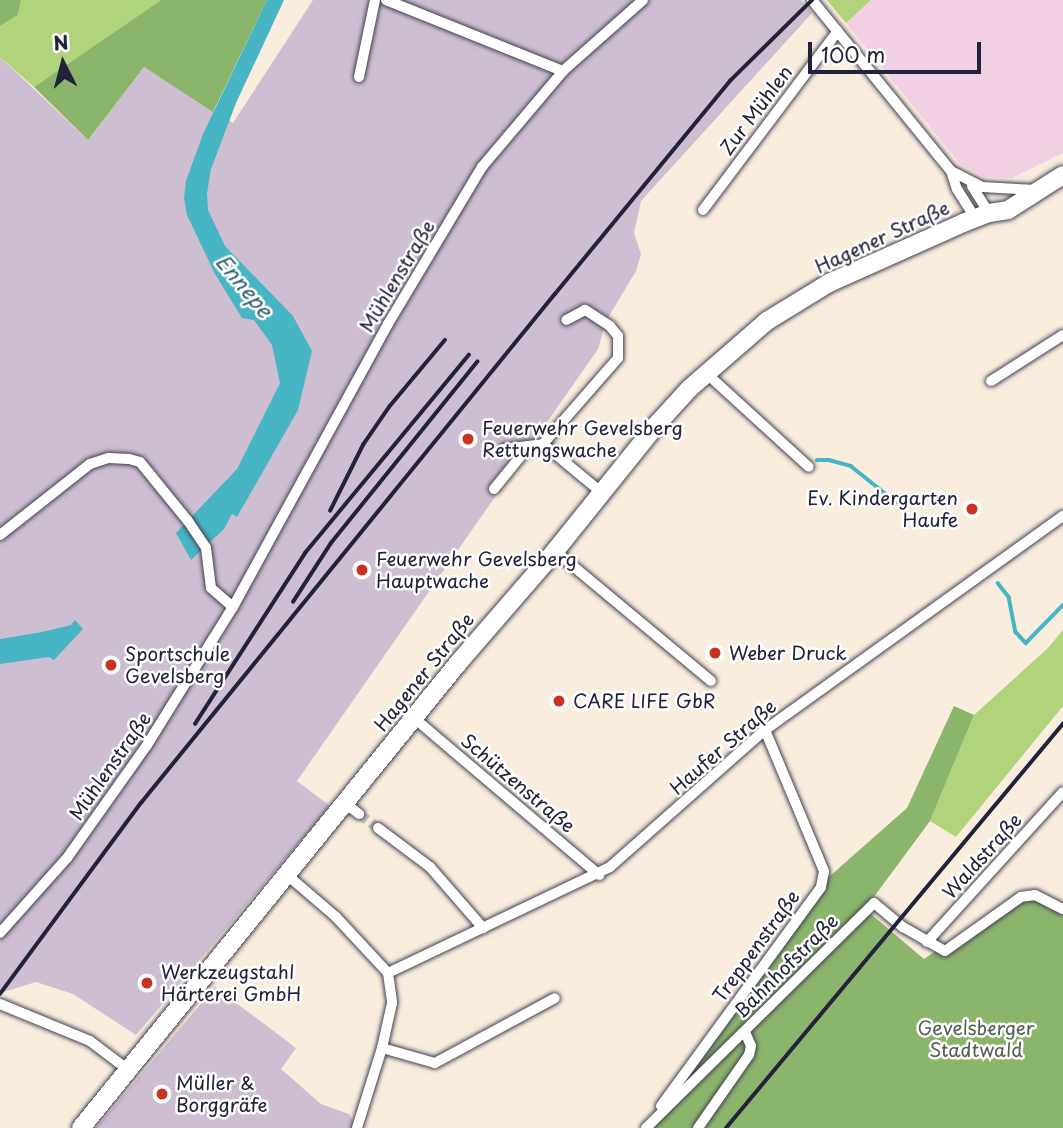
<!DOCTYPE html>
<meta charset="utf-8">
<style>
body{margin:0}
#map{position:relative;width:1063px;height:1128px;overflow:hidden;background:#f9eddd;font-family:"Playpen Sans",sans-serif}
div>[style]{position:absolute}
[style*='--x']{left:calc(var(--x)*1px);top:calc(var(--y)*1px);width:calc(var(--w)*1px);rotate:calc(var(--a)*1deg)}
.built>*{inset:0;background:#f1d0e3}
.industrial>*{inset:0;background:#cebed1}
.green>*{inset:0;background:#b0d37c}
.forest>*{inset:0;background:#8cb56c}
.water>*{inset:0;background:#47b5c3}
.stream>*{height:3.5px;margin:-1.75px;padding:0 1.75px;transform-origin:1.75px;border-radius:1.75px;background:#47b5c3}
.street-tunnel>*{height:10px;margin-top:-5px;transform-origin:0;background:repeating-linear-gradient(90deg,#cec4bd 0 10px,transparent 0 15px)}
.roads{filter:drop-shadow(0 0 2px #424053) drop-shadow(0 0 2px #424053)}
.street>*{height:10px;margin:-5px;padding:0 5px;transform-origin:5px;border-radius:5px;background:#fff}
.primary>*{height:18px;margin:-9px;padding:0 9px;transform-origin:9px;border-radius:9px;background:#fff}
.rail>*{height:3.5px;margin:-1.75px;padding:0 1.75px;transform-origin:1.75px;border-radius:1.75px;background:#22223b}
.dots>*{width:19px;height:19px;translate:-50% -50%;box-sizing:border-box;border:4px solid #fff;border-radius:50%}
span{translate:-50% -50%;white-space:nowrap;text-align:center;line-height:1.15;-webkit-text-stroke:5px #fff;paint-order:stroke}
.street-label{font-size:19px;color:#22223b}
.poi-label{font-size:19px;color:#22223b}
.left{translate:0 -50%;text-align:left}
.right{translate:-100% -50%;text-align:right}
.park-label{font-size:19px;color:#546052}
.water-label{font-size:21px;color:#315d71;font-style:italic}
.north{position:absolute;left:28px;top:28px;width:70px;height:70px;-webkit-text-stroke:5px #fff;paint-order:stroke;rotate:354deg;font-size:19px;font-weight:700;line-height:28px;text-align:center;color:#22223b}
.north::after{content:'';display:block;margin:auto;width:24px;height:32px;background:#22223b;clip-path:polygon(50% 0,100% 100%,50% 72%,0 100%)}
.scale{position:absolute;left:808px;top:42px;width:173px;height:32px;box-sizing:border-box;border:4px solid #22223b;border-top:0;padding-left:9px;font-size:21px;line-height:24px;white-space:nowrap;color:#22223b;-webkit-text-stroke:5px #fff;paint-order:stroke}
</style>
<div id="map">
<div class="built">
<div style="clip-path:polygon(871px 0,1063px 0,1063px 153px,1012px 178px,984px 177px,960px 164px,846px 23px)"></div>
</div>
<div class="industrial">
<div style="clip-path:polygon(313px 0,801px 0,812px 13px,641px 201px,634px 233px,641px 254px,636px 271px,606px 321px,598px 349px,297px 781px,330px 806px,136px 1035px,73px 994px,36px 982px,0 993px,0 57px,88px 140px,144px 67px,233px 123px)"></div>
<div style="clip-path:polygon(215px 987px,296px 1048px,281px 1069px,321px 1104px,349px 1114px,357px 1128px,96px 1128px)"></div>
</div>
<div class="green">
<div style="clip-path:polygon(21px 0,161px 0,34px 87px,0 57px,0 26px,18px 15px)"></div>
<div style="clip-path:polygon(827px 0,871px 0,846px 23px)"></div>
<div style="clip-path:polygon(1063px 630px,1063px 706px,956px 837px,930px 821px,974px 715px,1048px 648px)"></div>
</div>
<div class="forest">
<div style="clip-path:polygon(0 0,21px 0,18px 15px,0 26px)"></div>
<div style="clip-path:polygon(161px 0,267px 0,213px 112px,144px 67px,88px 140px,34px 87px)"></div>
<div style="clip-path:polygon(954px 706px,974px 715px,930px 821px,865px 909px,924px 959px,1019px 894px,1035px 898px,1063px 913px,1063px 1128px,645px 1128px,822px 883px,907px 808px)"></div>
</div>
<div class="water">
<div style="clip-path:polygon(267px 0,284px 0,236px 103px,211px 169px,207px 193px,208px 210px,225px 246px,293px 316px,312px 351px,298px 410px,237px 517px,232px 514px,224px 529px,191px 560px,176px 533px,237px 469px,280px 383px,272px 345px,254px 320px,242px 318px,215px 274px,187px 215px,184px 198px,186px 181px,203px 134px)"></div>
<div style="clip-path:polygon(75px 620px,83px 629px,54px 660px,49px 657px,0 664px,0 639px,42px 632px,71px 625px)"></div>
</div>
<div class="stream">
<div style="--x:817;--y:460;--w:12;--a:0"></div>
<div style="--x:829;--y:460;--w:23;--a:15"></div>
<div style="--x:851;--y:466;--w:58;--a:38.7"></div>
<div style="--x:998;--y:583;--w:18;--a:52"></div>
<div style="--x:1009;--y:597;--w:36;--a:79"></div>
<div style="--x:1016;--y:632;--w:15;--a:48"></div>
<div style="--x:1026;--y:643;--w:53;--a:-45.8"></div>
</div>
<div class="street-tunnel">
<div style="--x:359;--y:814;--w:24;--a:36"></div>
</div>
<div class="roads">
<div class="street">
<div style="--x:386;--y:0;--w:191;--a:21.9"></div>
<div style="--x:812;--y:0;--w:220;--a:50.9"></div>
<div style="--x:951;--y:171;--w:35;--a:27"></div>
<div style="--x:982;--y:187;--w:53;--a:3.2"></div>
<div style="--x:359;--y:77;--w:79;--a:-78.3"></div>
<div style="--x:951;--y:171;--w:19;--a:72"></div>
<div style="--x:957;--y:189;--w:34;--a:58"></div>
<div style="--x:972;--y:186;--w:32;--a:58"></div>
<div style="--x:703;--y:210;--w:224;--a:-53"></div>
<div style="--x:706;--y:373;--w:139;--a:42.4"></div>
<div style="--x:991;--y:381;--w:85;--a:-32.6"></div>
<div style="--x:543;--y:444;--w:75;--a:39.6"></div>
<div style="--x:504;--y:449;--w:39;--a:-7"></div>
<div style="--x:543;--y:444;--w:114;--a:-48.9"></div>
<div style="--x:618;--y:358;--w:22;--a:-90"></div>
<div style="--x:618;--y:336;--w:13;--a:-129"></div>
<div style="--x:610;--y:326;--w:30;--a:-147"></div>
<div style="--x:585;--y:310;--w:21;--a:152"></div>
<div style="--x:494;--y:489;--w:55;--a:-50.9"></div>
<div style="--x:0;--y:535;--w:115;--a:-38.3"></div>
<div style="--x:90;--y:464;--w:20;--a:-18"></div>
<div style="--x:109;--y:458;--w:20;--a:3"></div>
<div style="--x:129;--y:459;--w:11;--a:15"></div>
<div style="--x:140;--y:462;--w:76;--a:50.9"></div>
<div style="--x:188;--y:521;--w:32;--a:56"></div>
<div style="--x:206;--y:548;--w:40;--a:82.9"></div>
<div style="--x:211;--y:588;--w:29;--a:41"></div>
<div style="--x:555;--y:551;--w:203;--a:39.8"></div>
<div style="--x:414;--y:718;--w:243;--a:40.3"></div>
<div style="--x:345;--y:803;--w:18;--a:38"></div>
<div style="--x:378;--y:828;--w:65;--a:36.9"></div>
<div style="--x:430;--y:867;--w:81;--a:49"></div>
<div style="--x:286;--y:874;--w:66;--a:40.7"></div>
<div style="--x:336;--y:917;--w:76;--a:47.1"></div>
<div style="--x:388;--y:973;--w:30;--a:82"></div>
<div style="--x:392;--y:1003;--w:46;--a:102.5"></div>
<div style="--x:382;--y:1048;--w:84;--a:107.4"></div>
<div style="--x:0;--y:933;--w:101;--a:-48.2"></div>
<div style="--x:67;--y:858;--w:138;--a:-54.7"></div>
<div style="--x:147;--y:745;--w:163;--a:-58.1"></div>
<div style="--x:233;--y:607;--w:323;--a:-61.3"></div>
<div style="--x:388;--y:324;--w:183;--a:-59.1"></div>
<div style="--x:482;--y:167;--w:126;--a:-49.8"></div>
<div style="--x:563;--y:71;--w:107;--a:-41.6"></div>
<div style="--x:927;--y:942;--w:202;--a:-47.8"></div>
<div style="--x:388;--y:973;--w:246;--a:-25.5"></div>
<div style="--x:610;--y:867;--w:207;--a:-41.5"></div>
<div style="--x:765;--y:730;--w:367;--a:-35.7"></div>
<div style="--x:0;--y:1004;--w:97;--a:22.3"></div>
<div style="--x:90;--y:1041;--w:46;--a:37.1"></div>
<div style="--x:382;--y:1048;--w:55;--a:15.8"></div>
<div style="--x:435;--y:1063;--w:136;--a:-28.4"></div>
<div style="--x:661;--y:1106;--w:271;--a:-53.8"></div>
<div style="--x:821;--y:887;--w:16;--a:-79"></div>
<div style="--x:824;--y:871;--w:153;--a:-112.7"></div>
<div style="--x:646;--y:1128;--w:320;--a:-44.6"></div>
<div style="--x:874;--y:903;--w:38;--a:40"></div>
<div style="--x:903;--y:927;--w:48;--a:29.7"></div>
<div style="--x:945;--y:951;--w:93;--a:-35.4"></div>
<div style="--x:1021;--y:897;--w:14;--a:-8"></div>
<div style="--x:1035;--y:895;--w:31;--a:27"></div>
<div style="--x:698;--y:1128;--w:89;--a:-55.1"></div>
<div style="--x:749;--y:1055;--w:9;--a:-77"></div>
<div style="--x:751;--y:1046;--w:15;--a:-113"></div>
</div>
<div class="primary">
<div style="--x:81;--y:1128;--w:600;--a:-50.95"></div>
<div style="--x:459;--y:662;--w:147;--a:-49.1"></div>
<div style="--x:555;--y:551;--w:164;--a:-51.2"></div>
<div style="--x:658;--y:423;--w:47;--a:-47.6"></div>
<div style="--x:690;--y:388;--w:102;--a:-41"></div>
<div style="--x:767;--y:321;--w:73;--a:-31.5"></div>
<div style="--x:829;--y:283;--w:147;--a:-24.1"></div>
<div style="--x:963;--y:223;--w:28;--a:-21"></div>
<div style="--x:989;--y:213;--w:19;--a:-9"></div>
<div style="--x:1008;--y:210;--w:65;--a:-32.5"></div>
</div>
</div>
<div class="rail">
<div style="--x:330;--y:511;--w:74;--a:-63.4"></div>
<div style="--x:363;--y:445;--w:46;--a:-55.6"></div>
<div style="--x:389;--y:407;--w:87;--a:-50.1"></div>
<div style="--x:293;--y:602;--w:70;--a:-57.2"></div>
<div style="--x:331;--y:543;--w:233;--a:-51.1"></div>
<div style="--x:195;--y:724;--w:203;--a:-57.2"></div>
<div style="--x:305;--y:553;--w:257;--a:-50.4"></div>
<div style="--x:0;--y:994;--w:237;--a:-53.6"></div>
<div style="--x:141;--y:803;--w:656;--a:-50.88"></div>
<div style="--x:555;--y:294;--w:276;--a:-50.6"></div>
<div style="--x:730;--y:81;--w:115;--a:-44.6"></div>
<div style="--x:726;--y:1128;--w:526;--a:-50.17"></div>
</div>
<div class="dots">
<div style="left:468px;top:439px;background:#c8321e"></div>
<div style="left:972px;top:509px;background:#c8321e"></div>
<div style="left:362px;top:570px;background:#c8321e"></div>
<div style="left:715px;top:653px;background:#c8321e"></div>
<div style="left:111px;top:665px;background:#c8321e"></div>
<div style="left:559px;top:701px;background:#c8321e"></div>
<div style="left:147px;top:983px;background:#c8321e"></div>
<div style="left:162px;top:1094px;background:#c8321e"></div>
</div>
<div class="street-label">
<span style="left:756px;top:110px;rotate:-53deg">Zur Mühlen</span>
<span style="left:882px;top:237px;rotate:-25deg">Hagener Straße</span>
<span style="left:397px;top:276px;rotate:-59deg">Mühlenstraße</span>
<span style="left:424px;top:672px;rotate:-51deg">Hagener Straße</span>
<span style="left:723px;top:747px;rotate:-41deg">Haufer Straße</span>
<span style="left:110px;top:766px;rotate:-55deg">Mühlenstraße</span>
<span style="left:518px;top:783px;rotate:40deg">Schützenstraße</span>
<span style="left:982px;top:856px;rotate:-48deg">Waldstraße</span>
<span style="left:756px;top:946px;rotate:-54deg">Treppenstraße</span>
<span style="left:786px;top:966px;rotate:-45deg">Bahnhofstraße</span>
</div>
<div class="poi-label">
<span class="left" style="left:482px;top:439px">Feuerwehr Gevelsberg<br>Rettungswache</span>
<span class="right" style="left:958px;top:509px">Ev. Kindergarten<br>Haufe</span>
<span class="left" style="left:376px;top:570px">Feuerwehr Gevelsberg<br>Hauptwache</span>
<span class="left" style="left:729px;top:653px">Weber Druck</span>
<span class="left" style="left:125px;top:665px">Sportschule<br>Gevelsberg</span>
<span class="left" style="left:573px;top:701px">CARE LIFE GbR</span>
<span class="left" style="left:161px;top:983px">Werkzeugstahl<br>Härterei GmbH</span>
<span class="left" style="left:176px;top:1094px">Müller &amp;<br>Borggräfe</span>
</div>
<div class="park-label">
<span style="left:976px;top:1039px">Gevelsberger<br>Stadtwald</span>
</div>
<div class="water-label">
<span style="left:245px;top:285px;rotate:50deg">Ennepe</span>
</div>
<div class="north">N</div>
<div class="scale">100 m</div>
</div>
